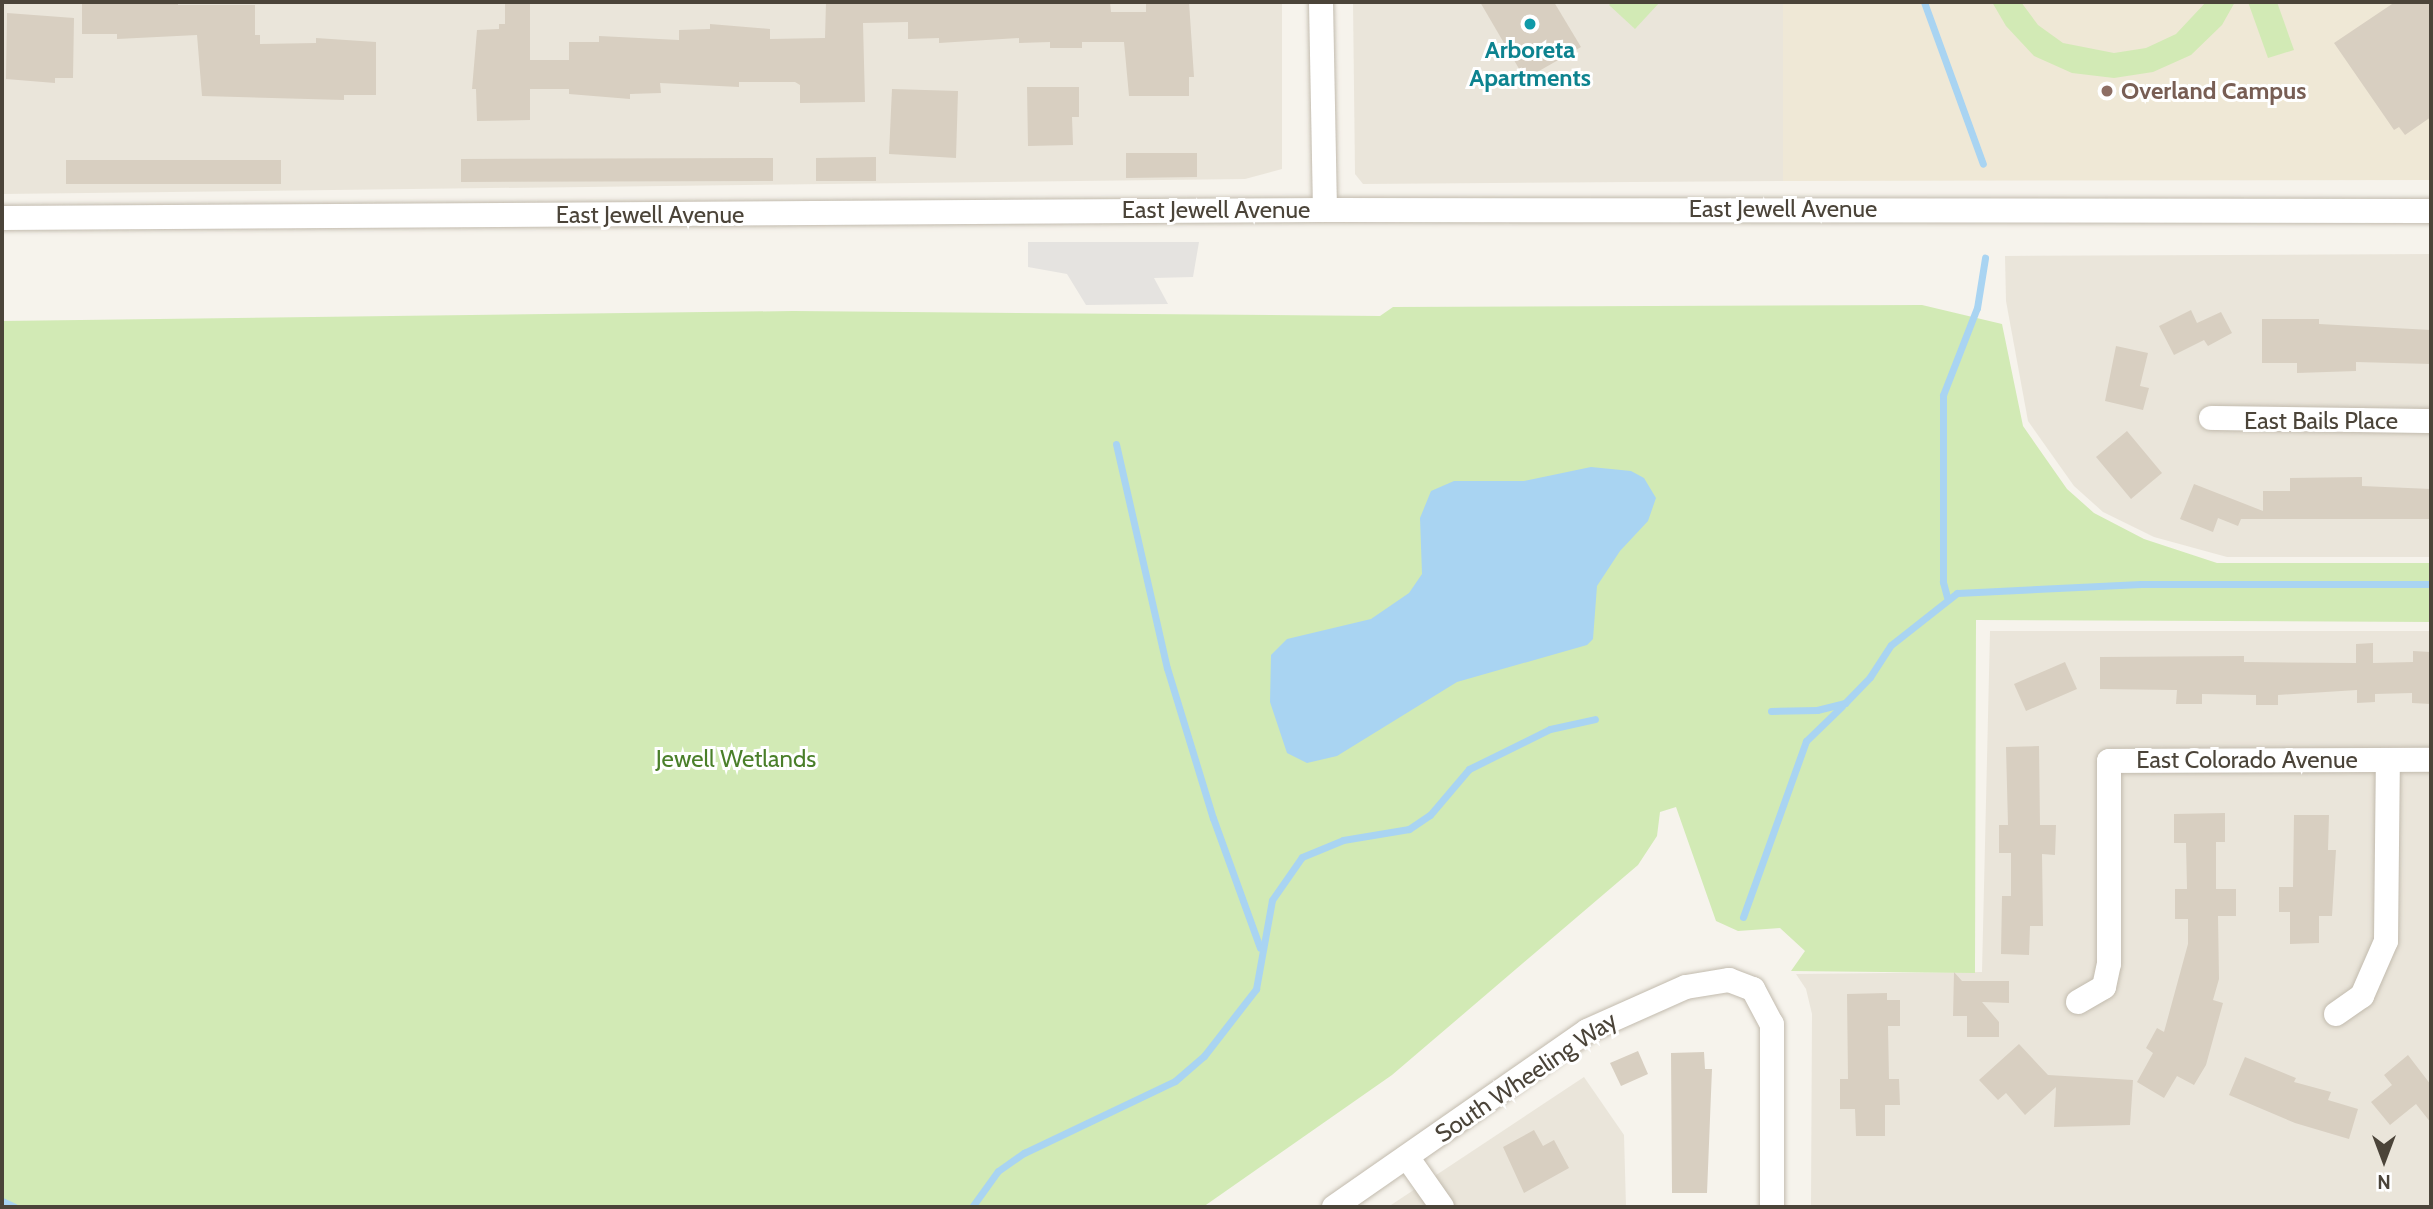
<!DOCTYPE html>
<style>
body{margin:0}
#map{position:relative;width:2433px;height:1209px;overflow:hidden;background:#f6f3ec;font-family:Cabin,sans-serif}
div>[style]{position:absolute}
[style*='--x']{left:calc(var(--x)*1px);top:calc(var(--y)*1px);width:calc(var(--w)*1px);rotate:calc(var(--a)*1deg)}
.residential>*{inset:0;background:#eae5da}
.education>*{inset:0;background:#efe8d6}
.green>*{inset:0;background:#d2eab5}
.parking>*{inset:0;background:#e5e3e0}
.water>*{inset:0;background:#a9d4f2}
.stream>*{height:7px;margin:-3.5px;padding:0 3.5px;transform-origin:3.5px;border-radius:3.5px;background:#a9d4f2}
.building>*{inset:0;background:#d8cfc1}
.roads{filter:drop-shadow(0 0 2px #c2bbae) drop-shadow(0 0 2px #c2bbae)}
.minor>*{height:24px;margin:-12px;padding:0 12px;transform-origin:12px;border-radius:12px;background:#fff}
.dots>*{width:19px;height:19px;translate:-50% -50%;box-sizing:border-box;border:4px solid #fff;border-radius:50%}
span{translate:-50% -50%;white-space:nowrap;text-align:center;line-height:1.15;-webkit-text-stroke:6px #fff;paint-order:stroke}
.culture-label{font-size:24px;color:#0d838f;font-weight:700}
.education-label{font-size:24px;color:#785e54;font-weight:700}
.left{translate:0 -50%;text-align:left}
.street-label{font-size:24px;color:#4b4439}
.park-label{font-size:24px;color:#4a7f2a}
.frame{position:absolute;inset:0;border:4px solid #4b4439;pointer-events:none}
.north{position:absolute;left:2349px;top:1125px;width:70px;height:70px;-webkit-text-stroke:5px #fff;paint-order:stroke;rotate:180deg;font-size:19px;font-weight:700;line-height:28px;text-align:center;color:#4b4439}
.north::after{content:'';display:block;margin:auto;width:24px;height:32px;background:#4b4439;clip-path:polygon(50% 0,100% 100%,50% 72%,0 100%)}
</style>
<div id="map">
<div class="residential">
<div style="clip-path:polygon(6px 2px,1282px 2px,1282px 169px,1245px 179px,2px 194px,2px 4px)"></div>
<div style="clip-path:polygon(1353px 2px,1783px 2px,1783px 181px,1363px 184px,1355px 174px)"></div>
<div style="clip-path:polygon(2431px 254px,2431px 557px,2227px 557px,2154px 537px,2103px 512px,2074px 486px,2028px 421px,2006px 301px,2005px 256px)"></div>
<div style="clip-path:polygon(1990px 631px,2431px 631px,2431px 1207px,1811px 1207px,1812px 1014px,1806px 989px,1796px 974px,1982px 972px)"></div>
<div style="clip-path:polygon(1584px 1077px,1624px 1135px,1626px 1207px,1388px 1207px)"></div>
</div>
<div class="education">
<div style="clip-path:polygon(1783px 2px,2431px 2px,2431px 180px,1783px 181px)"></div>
</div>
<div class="green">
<div style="clip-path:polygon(1612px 2px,1660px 2px,1635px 29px,1609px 5px)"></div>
<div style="clip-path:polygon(1992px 2px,2021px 2px,2038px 25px,2063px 43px,2114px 53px,2146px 48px,2176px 34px,2206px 2px,2235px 2px,2222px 25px,2191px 55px,2153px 72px,2114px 78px,2072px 73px,2034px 56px,2006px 26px)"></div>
<div style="clip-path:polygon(2248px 2px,2277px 2px,2294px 50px,2268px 58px)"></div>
<div style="clip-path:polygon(1922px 305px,2002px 324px,2023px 426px,2067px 489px,2094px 513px,2144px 539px,2217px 563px,2431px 563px,2431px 622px,1976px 620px,1975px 973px,1791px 971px,1805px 951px,1780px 928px,1738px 931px,1716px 921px,1676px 807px,1660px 812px,1657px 836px,1638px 865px,1392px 1075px,1203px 1207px,2px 1207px,2px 321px,793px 311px,1380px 316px,1393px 307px)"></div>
</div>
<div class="parking">
<div style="clip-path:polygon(1028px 242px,1199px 242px,1193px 277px,1154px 278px,1168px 304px,1086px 305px,1067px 274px,1028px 267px)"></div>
</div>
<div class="water">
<div style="clip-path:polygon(1591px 467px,1631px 471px,1644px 478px,1656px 498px,1648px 521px,1620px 551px,1597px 586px,1593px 639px,1587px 645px,1457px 682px,1337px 756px,1307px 763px,1287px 753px,1270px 702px,1271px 655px,1287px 639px,1371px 619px,1409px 593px,1422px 574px,1420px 518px,1431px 491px,1454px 481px,1524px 481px)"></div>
</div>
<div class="stream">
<div style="--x:1924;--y:2;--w:172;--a:70"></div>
<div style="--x:1116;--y:444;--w:230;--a:77.2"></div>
<div style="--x:1167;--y:668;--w:157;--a:73"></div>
<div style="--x:1213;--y:818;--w:138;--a:70.1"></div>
<div style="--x:1947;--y:597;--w:16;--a:-105"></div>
<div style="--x:1943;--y:582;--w:187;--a:-90"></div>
<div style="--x:1943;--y:395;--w:93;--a:-68.7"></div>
<div style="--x:1977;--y:308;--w:51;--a:-80.9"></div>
<div style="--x:1771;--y:711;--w:46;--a:-1.2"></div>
<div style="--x:1817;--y:710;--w:29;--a:-14"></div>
<div style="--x:1845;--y:703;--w:36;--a:-46"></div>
<div style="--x:1870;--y:677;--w:38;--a:-57"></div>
<div style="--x:1891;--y:645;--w:84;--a:-38.2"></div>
<div style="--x:1957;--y:593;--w:184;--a:-2.8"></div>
<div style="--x:2141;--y:584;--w:290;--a:0"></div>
<div style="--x:1743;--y:917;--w:187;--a:-70.3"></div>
<div style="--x:1806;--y:741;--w:50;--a:-44.2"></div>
<div style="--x:2;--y:1201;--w:14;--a:25"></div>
<div style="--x:972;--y:1207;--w:44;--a:-54.2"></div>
<div style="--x:998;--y:1171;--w:32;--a:-35"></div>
<div style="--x:1024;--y:1153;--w:167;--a:-25.5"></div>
<div style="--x:1175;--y:1081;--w:38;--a:-41"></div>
<div style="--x:1204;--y:1056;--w:85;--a:-52.2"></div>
<div style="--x:1256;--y:989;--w:90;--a:-79.8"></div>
<div style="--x:1272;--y:900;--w:52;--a:-55.1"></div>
<div style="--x:1302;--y:857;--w:44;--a:-22.5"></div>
<div style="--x:1343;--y:840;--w:67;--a:-9.5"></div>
<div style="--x:1409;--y:829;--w:25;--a:-34"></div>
<div style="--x:1430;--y:815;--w:60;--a:-49.7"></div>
<div style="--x:1469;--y:769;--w:90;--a:-26.3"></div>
<div style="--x:1550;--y:729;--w:46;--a:-12.5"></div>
</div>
<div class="building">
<div style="clip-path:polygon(178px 2px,178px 5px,255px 5px,255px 35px,260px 35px,260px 44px,316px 43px,316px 38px,376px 42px,376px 95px,344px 95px,344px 100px,202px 96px,197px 35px,117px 39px,117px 34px,82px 34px,82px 3px)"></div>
<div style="clip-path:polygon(505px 2px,530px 2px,530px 60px,569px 60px,569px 42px,599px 42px,599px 36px,679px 40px,679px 30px,710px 29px,710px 24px,770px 29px,770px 39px,825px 38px,826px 2px,1110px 2px,1111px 12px,1146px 12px,1146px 2px,1189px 2px,1194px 77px,1189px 77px,1189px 96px,1129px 96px,1124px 42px,1082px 42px,1082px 48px,1050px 48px,1050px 42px,1019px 43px,1019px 38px,939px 43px,939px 38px,908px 39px,908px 22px,863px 23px,865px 102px,800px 103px,800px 85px,795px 82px,739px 82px,739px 87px,660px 83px,661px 93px,630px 94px,630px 99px,569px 94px,569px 89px,530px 89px,530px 120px,477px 121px,476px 89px,472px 89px,477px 30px,499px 29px,499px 24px,505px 24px)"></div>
<div style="clip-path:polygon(1480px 2px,1554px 2px,1581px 47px,1525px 79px)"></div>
<div style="clip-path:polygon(2395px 2px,2431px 2px,2431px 117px,2405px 135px,2399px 127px,2394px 130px,2334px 43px)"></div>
<div style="clip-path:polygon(7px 13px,74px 18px,73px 78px,55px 78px,55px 83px,6px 79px)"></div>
<div style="clip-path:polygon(1027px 87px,1079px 87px,1079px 117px,1072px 117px,1073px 145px,1028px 146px)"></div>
<div style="clip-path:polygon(892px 89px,958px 91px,956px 158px,889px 154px)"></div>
<div style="clip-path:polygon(1126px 153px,1197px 153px,1197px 177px,1126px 178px)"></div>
<div style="clip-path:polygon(876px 157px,876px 181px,816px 181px,816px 158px)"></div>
<div style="clip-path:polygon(773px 158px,773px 181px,461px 182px,461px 159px)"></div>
<div style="clip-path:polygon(66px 160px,281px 160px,281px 184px,66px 184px)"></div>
<div style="clip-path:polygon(2191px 310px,2197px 323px,2221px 312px,2232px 333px,2208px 346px,2204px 340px,2174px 355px,2159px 326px)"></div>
<div style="clip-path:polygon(2262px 319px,2319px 319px,2319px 324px,2431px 330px,2431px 364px,2356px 362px,2356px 371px,2297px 373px,2297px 363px,2262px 363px)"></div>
<div style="clip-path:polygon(2116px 346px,2148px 353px,2140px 386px,2149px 388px,2143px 410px,2105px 401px)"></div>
<div style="clip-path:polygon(2127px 431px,2162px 473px,2131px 499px,2096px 457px)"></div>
<div style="clip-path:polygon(2362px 477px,2362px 486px,2431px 489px,2431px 519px,2241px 519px,2238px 526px,2218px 518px,2213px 532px,2180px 519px,2194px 484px,2263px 511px,2263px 491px,2290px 491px,2290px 478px)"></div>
<div style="clip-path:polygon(2373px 643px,2373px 663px,2413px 662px,2413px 651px,2431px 652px,2431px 704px,2412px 703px,2412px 693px,2375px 694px,2375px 702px,2357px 703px,2357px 690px,2278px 695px,2278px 705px,2256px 705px,2256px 695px,2202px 694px,2202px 704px,2176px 704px,2177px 690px,2100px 689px,2100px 657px,2244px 656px,2244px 662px,2356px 663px,2356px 644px)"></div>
<div style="clip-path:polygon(2065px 662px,2077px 689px,2026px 711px,2014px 684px)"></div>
<div style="clip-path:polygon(2039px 746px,2040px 825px,2056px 825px,2055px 855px,2042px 854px,2043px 926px,2030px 926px,2029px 955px,2001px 954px,2002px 896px,2011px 896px,2011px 853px,1999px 853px,1999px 825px,2008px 825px,2006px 747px)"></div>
<div style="clip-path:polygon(2225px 813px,2225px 842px,2216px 842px,2216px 889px,2236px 889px,2236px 916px,2218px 916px,2219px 979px,2213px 1000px,2223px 1003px,2206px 1065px,2194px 1085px,2177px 1076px,2164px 1098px,2137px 1082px,2153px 1053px,2146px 1048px,2157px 1028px,2164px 1032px,2188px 944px,2188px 919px,2175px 919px,2175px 889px,2187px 889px,2186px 843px,2174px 843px,2174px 814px)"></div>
<div style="clip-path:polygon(2294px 815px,2329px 815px,2328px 850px,2336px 850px,2332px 916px,2319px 916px,2319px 943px,2290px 944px,2290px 912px,2279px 912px,2279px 887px,2293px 887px)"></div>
<div style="clip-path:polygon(1954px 972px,1962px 981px,2009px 981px,2009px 1003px,1982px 1002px,1999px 1022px,1999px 1037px,1967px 1037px,1967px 1016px,1953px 1016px)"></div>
<div style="clip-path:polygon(1887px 993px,1887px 1000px,1900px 1000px,1900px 1026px,1888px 1026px,1889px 1079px,1899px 1079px,1900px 1105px,1885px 1105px,1885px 1136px,1856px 1136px,1855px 1109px,1840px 1109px,1840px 1079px,1848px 1079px,1847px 994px)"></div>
<div style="clip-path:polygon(2019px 1044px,2048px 1075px,2133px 1080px,2130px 1125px,2054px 1127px,2056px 1087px,2025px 1115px,2006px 1093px,1998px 1100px,1979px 1080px)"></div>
<div style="clip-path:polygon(1638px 1051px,1648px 1074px,1621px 1086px,1610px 1063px)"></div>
<div style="clip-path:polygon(1704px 1052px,1705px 1069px,1712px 1069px,1707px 1193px,1672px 1193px,1671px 1053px)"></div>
<div style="clip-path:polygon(2408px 1055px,2431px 1085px,2431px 1123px,2416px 1104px,2390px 1125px,2371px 1102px,2392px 1085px,2384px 1075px)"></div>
<div style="clip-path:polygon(2245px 1057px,2296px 1078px,2294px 1082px,2331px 1092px,2328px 1100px,2358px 1109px,2349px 1139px,2295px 1123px,2229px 1095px)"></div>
<div style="clip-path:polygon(1534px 1130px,1543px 1146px,1554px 1140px,1569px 1168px,1524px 1193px,1503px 1147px)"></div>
</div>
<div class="roads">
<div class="minor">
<div style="--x:1321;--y:2;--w:208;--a:88.9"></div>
<div style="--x:2;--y:218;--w:1323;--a:-0.35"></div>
<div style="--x:1325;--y:210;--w:1106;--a:0.05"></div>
<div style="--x:2211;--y:418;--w:220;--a:0.8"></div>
<div style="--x:2078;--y:1002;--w:30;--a:-30"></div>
<div style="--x:2104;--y:987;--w:24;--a:-78"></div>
<div style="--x:2109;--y:964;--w:203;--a:-90"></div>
<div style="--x:2109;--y:761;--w:322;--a:-0.2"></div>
<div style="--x:2336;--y:1014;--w:32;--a:-35"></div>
<div style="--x:2362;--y:996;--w:60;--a:-66.4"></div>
<div style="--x:2386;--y:941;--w:181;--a:-89.4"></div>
<div style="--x:1407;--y:1157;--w:61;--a:55"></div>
<div style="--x:1334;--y:1207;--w:308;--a:-34.8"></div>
<div style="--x:1587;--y:1031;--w:108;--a:-24"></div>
<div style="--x:1686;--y:987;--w:44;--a:-9.2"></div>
<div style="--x:1729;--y:980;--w:26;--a:21"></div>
<div style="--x:1753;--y:989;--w:40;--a:62"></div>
<div style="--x:1772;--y:1024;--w:183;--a:90"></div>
</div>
</div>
<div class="dots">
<div style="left:1530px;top:24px;background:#0f9aa8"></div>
<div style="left:2107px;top:91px;background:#8d6e63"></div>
</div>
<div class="culture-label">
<span style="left:1530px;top:64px">Arboreta<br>Apartments</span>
</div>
<div class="education-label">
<span class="left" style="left:2121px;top:91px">Overland Campus</span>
</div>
<div class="street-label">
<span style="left:1783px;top:209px">East Jewell Avenue</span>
<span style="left:1216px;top:210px">East Jewell Avenue</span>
<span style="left:650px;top:215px">East Jewell Avenue</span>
<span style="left:2321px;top:421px">East Bails Place</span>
<span style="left:2247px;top:760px">East Colorado Avenue</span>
<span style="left:1526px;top:1077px;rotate:-34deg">South Wheeling Way</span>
</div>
<div class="park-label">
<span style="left:736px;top:759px">Jewell Wetlands</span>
</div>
<div class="frame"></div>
<div class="north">N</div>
</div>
